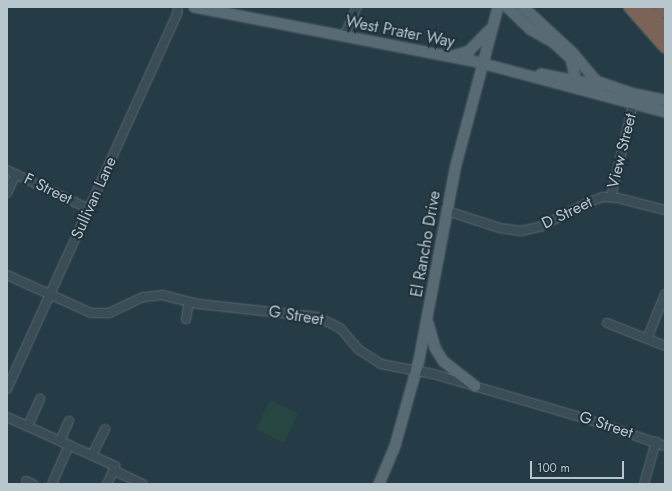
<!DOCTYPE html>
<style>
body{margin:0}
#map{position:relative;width:672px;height:491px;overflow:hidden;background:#253b45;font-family:Jost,sans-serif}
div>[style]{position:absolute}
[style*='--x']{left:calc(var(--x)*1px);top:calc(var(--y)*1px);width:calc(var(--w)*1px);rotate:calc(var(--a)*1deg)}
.green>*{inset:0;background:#274642}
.roads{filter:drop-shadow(0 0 1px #596972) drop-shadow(0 0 1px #596972)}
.minor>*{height:8px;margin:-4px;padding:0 4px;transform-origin:4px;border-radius:4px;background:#3a4c55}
.major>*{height:10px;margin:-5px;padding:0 5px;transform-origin:5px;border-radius:5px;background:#586b75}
.highway>*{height:12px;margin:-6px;padding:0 6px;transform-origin:6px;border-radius:6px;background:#7b6357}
span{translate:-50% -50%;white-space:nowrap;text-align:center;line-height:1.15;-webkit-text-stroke:4px #1f313a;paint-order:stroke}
.street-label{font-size:16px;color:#b8c6ce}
.frame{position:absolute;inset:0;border:8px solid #b8c6ce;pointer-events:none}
.scale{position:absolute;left:530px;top:461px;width:94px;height:18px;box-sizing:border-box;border:2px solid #b8c6ce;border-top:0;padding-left:5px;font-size:12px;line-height:14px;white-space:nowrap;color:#b8c6ce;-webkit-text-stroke:3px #1f313a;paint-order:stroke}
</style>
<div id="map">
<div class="green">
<div style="clip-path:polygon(270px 400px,298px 413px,284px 443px,256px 429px)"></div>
</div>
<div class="roads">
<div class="minor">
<div style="--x:344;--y:37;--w:33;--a:-67"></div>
<div style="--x:7;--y:170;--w:91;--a:25.4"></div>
<div style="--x:7;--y:193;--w:21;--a:-65"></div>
<div style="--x:611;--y:197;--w:95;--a:-76.6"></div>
<div style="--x:447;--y:211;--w:56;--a:17.8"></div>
<div style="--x:500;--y:228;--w:21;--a:8"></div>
<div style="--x:521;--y:231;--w:22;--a:-13"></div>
<div style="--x:542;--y:226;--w:51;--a:-27.1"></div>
<div style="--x:587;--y:203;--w:17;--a:-21"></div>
<div style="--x:603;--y:197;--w:15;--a:4"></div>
<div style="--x:618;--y:198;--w:49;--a:14.3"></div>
<div style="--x:7;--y:275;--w:92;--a:24.3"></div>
<div style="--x:91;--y:313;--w:18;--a:0"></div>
<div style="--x:109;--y:313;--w:38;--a:-25"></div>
<div style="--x:144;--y:297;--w:18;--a:-6"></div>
<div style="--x:162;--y:295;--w:38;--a:14"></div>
<div style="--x:199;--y:304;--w:120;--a:6.2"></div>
<div style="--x:318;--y:317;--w:25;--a:27"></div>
<div style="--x:340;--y:328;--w:28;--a:49"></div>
<div style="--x:358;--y:349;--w:27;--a:33"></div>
<div style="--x:381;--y:364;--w:53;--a:10.9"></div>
<div style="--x:433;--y:374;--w:164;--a:16.3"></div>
<div style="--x:590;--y:420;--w:79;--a:19.1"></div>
<div style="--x:186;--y:319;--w:17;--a:-80"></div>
<div style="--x:607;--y:323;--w:62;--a:21.6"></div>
<div style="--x:647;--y:339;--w:48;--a:-68.2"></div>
<div style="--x:7;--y:389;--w:411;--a:-65.6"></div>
<div style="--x:177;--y:15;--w:8;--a:-83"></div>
<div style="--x:7;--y:417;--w:119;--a:24.4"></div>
<div style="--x:115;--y:466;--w:3;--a:108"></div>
<div style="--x:114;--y:469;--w:6;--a:39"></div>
<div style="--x:119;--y:473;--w:26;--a:25"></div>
<div style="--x:28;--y:426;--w:30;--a:-66"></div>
<div style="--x:60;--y:441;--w:22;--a:-66"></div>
<div style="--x:92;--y:455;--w:29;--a:-63"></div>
<div style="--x:26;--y:481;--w:8;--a:23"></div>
<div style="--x:52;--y:484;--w:43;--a:-66.4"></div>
<div style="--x:107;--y:484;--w:17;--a:-65"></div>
<div style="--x:644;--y:484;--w:44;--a:-74.1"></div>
</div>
<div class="major">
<div style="--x:194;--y:7;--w:292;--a:11"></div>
<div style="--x:481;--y:63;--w:190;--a:14.9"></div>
<div style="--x:507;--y:7;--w:33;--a:44"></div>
<div style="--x:531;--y:30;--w:25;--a:29"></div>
<div style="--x:553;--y:42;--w:25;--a:43"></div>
<div style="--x:571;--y:59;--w:22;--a:77"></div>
<div style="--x:576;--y:80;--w:5;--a:37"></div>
<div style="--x:523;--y:7;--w:67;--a:42.6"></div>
<div style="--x:572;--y:52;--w:38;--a:50"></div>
<div style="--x:596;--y:81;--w:37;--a:19"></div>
<div style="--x:452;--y:56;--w:18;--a:-16"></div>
<div style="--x:469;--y:51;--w:29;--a:-46"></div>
<div style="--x:541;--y:74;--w:61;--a:11.3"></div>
<div style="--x:625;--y:92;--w:41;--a:11.3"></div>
<div style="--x:428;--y:323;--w:26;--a:74"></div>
<div style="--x:435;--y:348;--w:15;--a:58"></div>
<div style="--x:443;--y:361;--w:41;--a:38"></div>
<div style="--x:379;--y:484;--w:41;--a:-67.2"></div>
<div style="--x:395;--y:446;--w:89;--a:-74.4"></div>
<div style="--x:419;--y:360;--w:198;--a:-79.3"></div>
<div style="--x:456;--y:165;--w:163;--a:-75.1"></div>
</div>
<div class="highway">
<div style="--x:630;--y:7;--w:53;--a:48.8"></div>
<div style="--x:645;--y:7;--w:30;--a:49"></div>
<div style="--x:661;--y:7;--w:6;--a:45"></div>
</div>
</div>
<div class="street-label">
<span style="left:400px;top:32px;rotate:11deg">West Prater Way</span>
<span style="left:622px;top:151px;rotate:-76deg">View Street</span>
<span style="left:48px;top:189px;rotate:26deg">F Street</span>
<span style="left:94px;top:198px;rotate:-66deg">Sullivan Lane</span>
<span style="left:567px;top:213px;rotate:-26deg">D Street</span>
<span style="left:426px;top:244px;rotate:-80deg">El Rancho Drive</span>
<span style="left:296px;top:316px;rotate:9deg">G Street</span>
<span style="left:606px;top:425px;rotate:18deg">G Street</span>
</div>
<div class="frame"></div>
<div class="scale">100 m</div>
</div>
